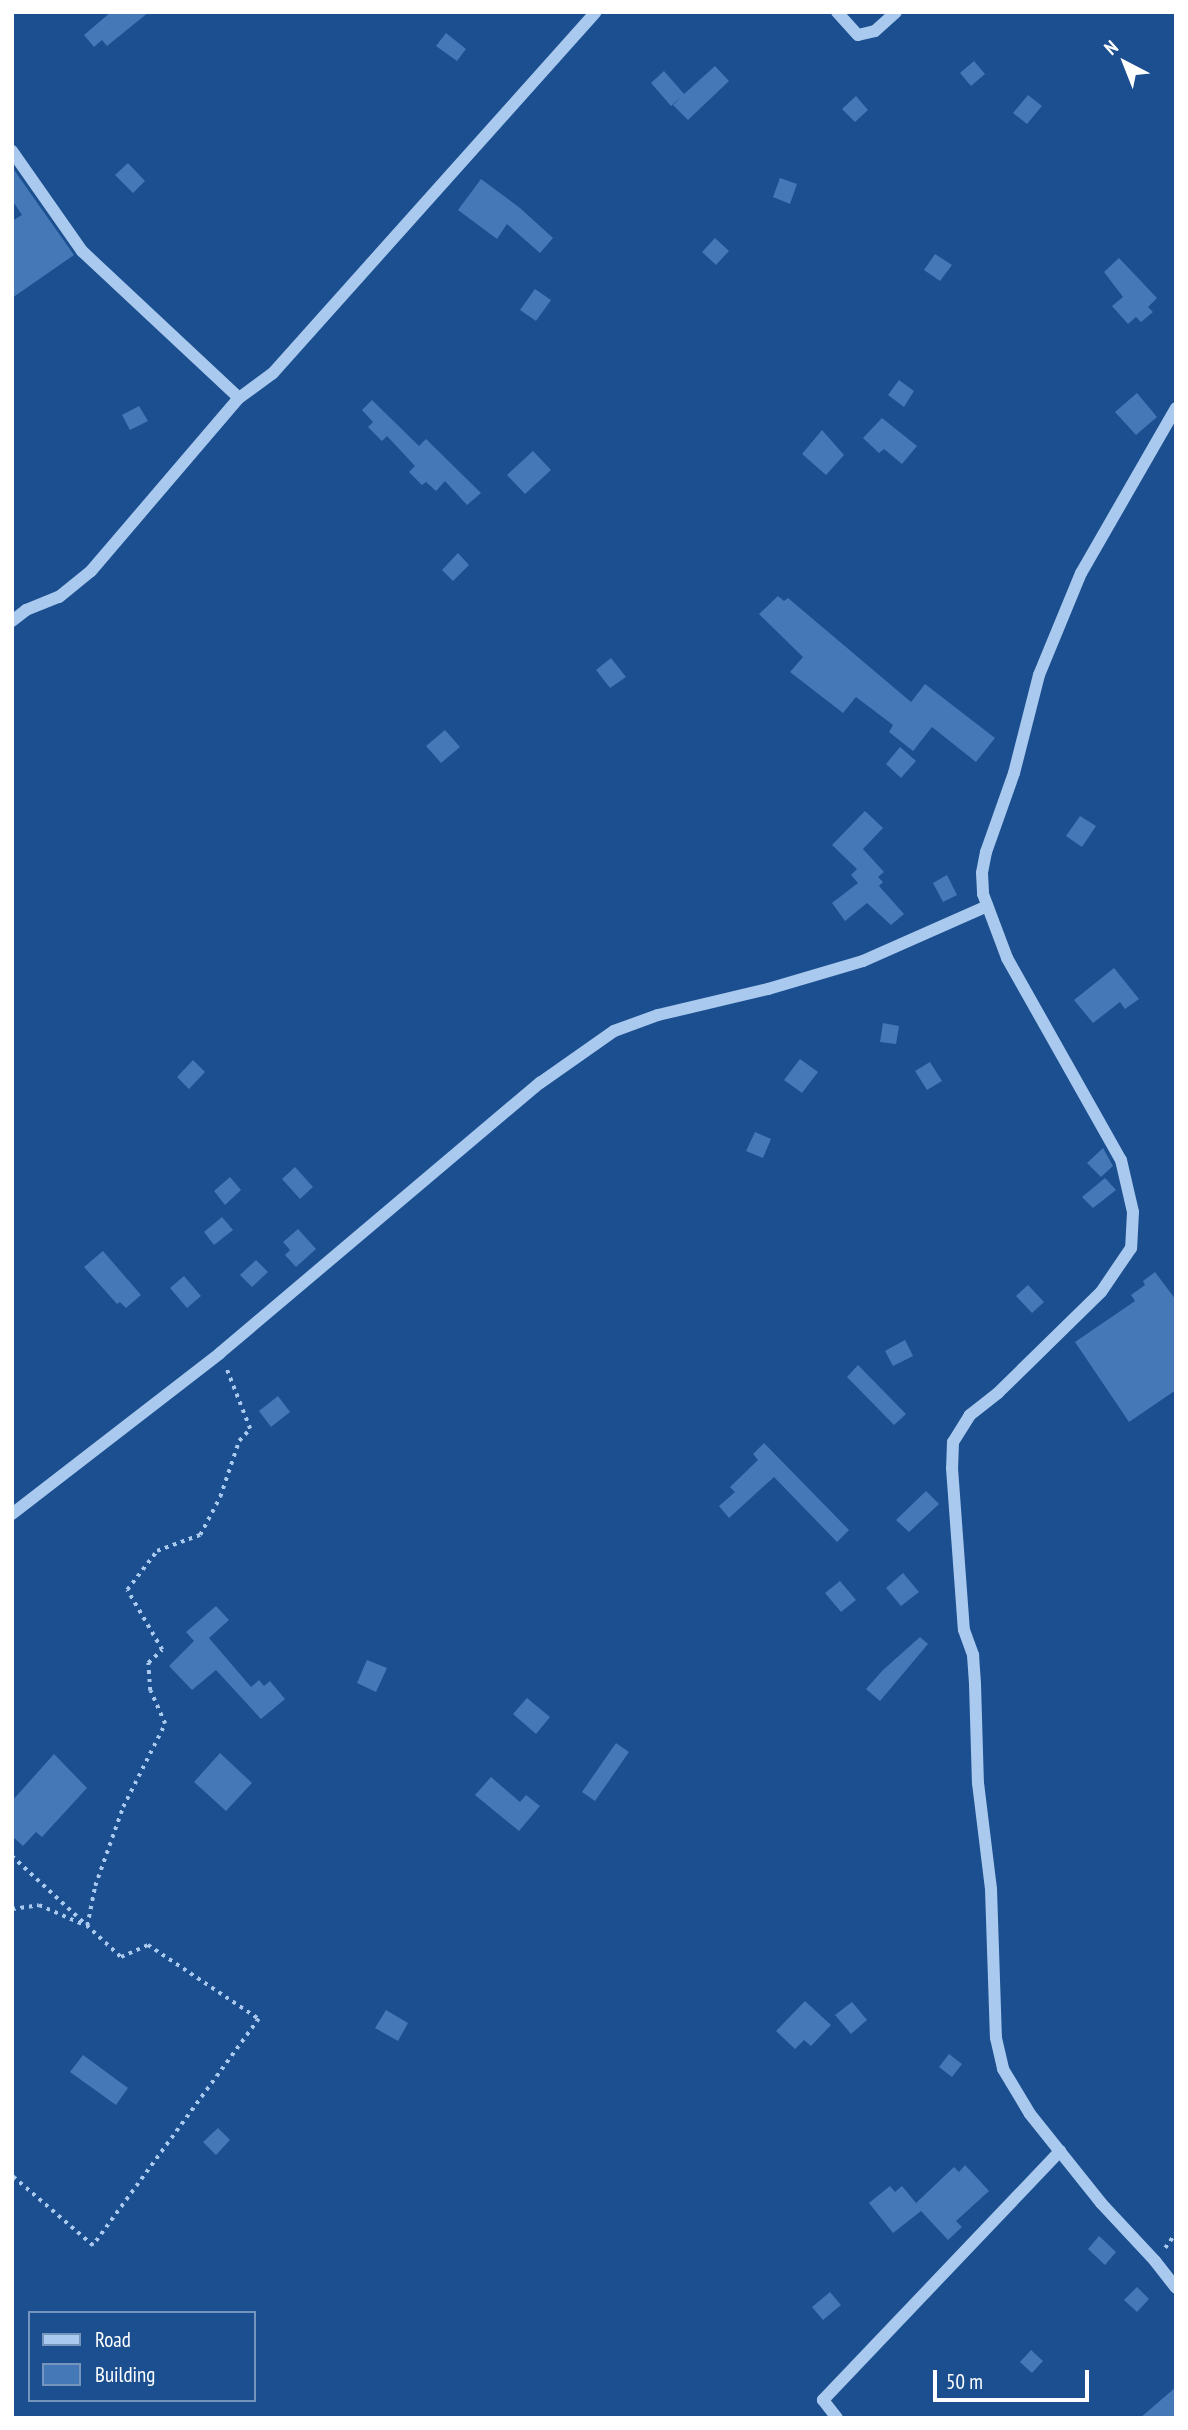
<!DOCTYPE html>
<style>
body{margin:0}
#map{position:relative;width:1188px;height:2430px;overflow:hidden;background:#1b4f8f;font-family:"PT Sans Narrow",sans-serif}
div>[style]{position:absolute}
[style*='--x']{left:calc(var(--x)*1px);top:calc(var(--y)*1px);width:calc(var(--w)*1px);rotate:calc(var(--a)*1deg)}
.building>*{inset:0;background:#4478b7}
.path>*{height:3.5px;margin-top:-1.75px;transform-origin:0;background:repeating-linear-gradient(90deg,#a9c9ee 0 3.5px,transparent 0 8.5px)}
.minor>*{height:12px;margin:-6px;padding:0 6px;transform-origin:6px;border-radius:6px;background:#a9c9ee}
span{translate:-50% -50%;white-space:nowrap;text-align:center;line-height:1.15;-webkit-text-stroke:5px #1b4f8f;paint-order:stroke}
.frame{position:absolute;inset:0;border:14px solid #fff;pointer-events:none}
.legend{position:absolute;left:28px;top:2311px;width:228px;height:91px;box-sizing:border-box;background:#1b4f8f;border:2px solid #7695bc;margin:0;padding:9px 12px;list-style:none;font-size:21px;color:#fff}
.legend li{display:flex;align-items:center;gap:14px;height:35px}
.legend b{width:35px;border:2px solid #7695bc}
.north{position:absolute;left:1090px;top:28px;width:70px;height:70px;-webkit-text-stroke:5px #1b4f8f;paint-order:stroke;rotate:318deg;font-size:19px;font-weight:700;line-height:28px;text-align:center;color:#fff}
.north::after{content:'';display:block;margin:auto;width:24px;height:32px;background:#fff;clip-path:polygon(50% 0,100% 100%,50% 72%,0 100%)}
.scale{position:absolute;left:933px;top:2370px;width:156px;height:32px;box-sizing:border-box;border:4px solid #fff;border-top:0;padding-left:9px;font-size:21px;line-height:24px;white-space:nowrap;color:#fff;-webkit-text-stroke:5px #1b4f8f;paint-order:stroke}
</style>
<div id="map">
<div class="building">
<div style="clip-path:polygon(111px 12px,149px 12px,107px 46px,102px 40px,94px 47px,84px 35px)"></div>
<div style="clip-path:polygon(446px 33px,466px 49px,457px 61px,436px 46px)"></div>
<div style="clip-path:polygon(974px 61px,985px 74px,971px 86px,960px 73px)"></div>
<div style="clip-path:polygon(715px 66px,729px 81px,688px 120px,673px 105px,682px 96px,671px 106px,651px 83px,664px 71px,684px 94px)"></div>
<div style="clip-path:polygon(1028px 95px,1042px 106px,1027px 124px,1013px 113px)"></div>
<div style="clip-path:polygon(856px 96px,868px 110px,855px 122px,842px 109px)"></div>
<div style="clip-path:polygon(128px 163px,145px 181px,133px 193px,115px 175px)"></div>
<div style="clip-path:polygon(12px 167px,74px 255px,12px 298px,12px 221px,22px 215px,12px 200px)"></div>
<div style="clip-path:polygon(780px 178px,797px 184px,790px 204px,773px 197px)"></div>
<div style="clip-path:polygon(481px 179px,520px 208px,553px 238px,540px 253px,507px 224px,497px 239px,458px 210px)"></div>
<div style="clip-path:polygon(715px 238px,729px 251px,716px 265px,702px 252px)"></div>
<div style="clip-path:polygon(935px 254px,952px 265px,940px 281px,924px 270px)"></div>
<div style="clip-path:polygon(1119px 258px,1157px 298px,1148px 307px,1153px 312px,1141px 322px,1136px 317px,1128px 324px,1112px 306px,1123px 297px,1104px 272px)"></div>
<div style="clip-path:polygon(535px 289px,551px 300px,536px 321px,520px 310px)"></div>
<div style="clip-path:polygon(899px 380px,914px 391px,904px 407px,888px 395px)"></div>
<div style="clip-path:polygon(1137px 393px,1157px 417px,1136px 435px,1115px 412px)"></div>
<div style="clip-path:polygon(372px 400px,419px 446px,426px 439px,481px 493px,467px 505px,445px 481px,436px 491px,426px 482px,422px 485px,409px 472px,415px 466px,387px 436px,382px 441px,368px 427px,373px 422px,362px 410px)"></div>
<div style="clip-path:polygon(139px 406px,148px 421px,130px 430px,122px 415px)"></div>
<div style="clip-path:polygon(882px 418px,917px 446px,902px 464px,884px 449px,879px 453px,863px 438px)"></div>
<div style="clip-path:polygon(822px 430px,844px 455px,826px 475px,802px 454px)"></div>
<div style="clip-path:polygon(533px 451px,551px 470px,525px 494px,507px 475px)"></div>
<div style="clip-path:polygon(458px 553px,469px 565px,453px 581px,442px 570px)"></div>
<div style="clip-path:polygon(778px 596px,784px 601px,788px 598px,911px 702px,925px 684px,995px 738px,976px 762px,932px 727px,913px 751px,889px 732px,893px 725px,856px 697px,843px 713px,790px 672px,803px 657px,759px 614px)"></div>
<div style="clip-path:polygon(611px 658px,626px 677px,610px 688px,596px 670px)"></div>
<div style="clip-path:polygon(445px 730px,460px 747px,441px 763px,426px 746px)"></div>
<div style="clip-path:polygon(900px 747px,916px 761px,901px 778px,886px 764px)"></div>
<div style="clip-path:polygon(865px 811px,883px 828px,863px 849px,884px 872px,878px 877px,883px 882px,879px 886px,904px 914px,891px 925px,867px 903px,845px 921px,832px 903px,858px 883px,851px 875px,857px 869px,832px 845px)"></div>
<div style="clip-path:polygon(1080px 816px,1096px 826px,1082px 847px,1066px 836px)"></div>
<div style="clip-path:polygon(947px 875px,957px 895px,943px 902px,933px 883px)"></div>
<div style="clip-path:polygon(1114px 968px,1139px 999px,1125px 1009px,1120px 1002px,1093px 1023px,1074px 1000px)"></div>
<div style="clip-path:polygon(883px 1023px,899px 1026px,896px 1044px,880px 1042px)"></div>
<div style="clip-path:polygon(800px 1059px,818px 1072px,802px 1093px,784px 1080px)"></div>
<div style="clip-path:polygon(193px 1060px,205px 1072px,189px 1089px,177px 1077px)"></div>
<div style="clip-path:polygon(930px 1062px,942px 1081px,927px 1090px,915px 1071px)"></div>
<div style="clip-path:polygon(755px 1132px,771px 1139px,763px 1158px,746px 1151px)"></div>
<div style="clip-path:polygon(1103px 1148px,1113px 1166px,1101px 1177px,1087px 1163px)"></div>
<div style="clip-path:polygon(295px 1167px,313px 1187px,300px 1199px,282px 1179px)"></div>
<div style="clip-path:polygon(230px 1177px,241px 1190px,225px 1205px,214px 1191px)"></div>
<div style="clip-path:polygon(1105px 1178px,1116px 1190px,1093px 1208px,1082px 1197px)"></div>
<div style="clip-path:polygon(222px 1217px,233px 1230px,214px 1245px,204px 1232px)"></div>
<div style="clip-path:polygon(298px 1229px,316px 1249px,296px 1267px,285px 1255px,290px 1250px,283px 1242px)"></div>
<div style="clip-path:polygon(103px 1251px,141px 1295px,126px 1308px,120px 1302px,117px 1304px,84px 1267px)"></div>
<div style="clip-path:polygon(256px 1260px,268px 1272px,252px 1287px,240px 1275px)"></div>
<div style="clip-path:polygon(1155px 1272px,1176px 1300px,1176px 1390px,1129px 1422px,1075px 1342px,1135px 1301px,1131px 1295px,1145px 1285px,1143px 1281px)"></div>
<div style="clip-path:polygon(184px 1276px,201px 1296px,187px 1308px,170px 1288px)"></div>
<div style="clip-path:polygon(1028px 1285px,1044px 1302px,1032px 1313px,1016px 1296px)"></div>
<div style="clip-path:polygon(905px 1340px,913px 1356px,893px 1366px,885px 1351px)"></div>
<div style="clip-path:polygon(858px 1365px,906px 1414px,894px 1425px,847px 1377px)"></div>
<div style="clip-path:polygon(278px 1396px,290px 1412px,271px 1427px,259px 1411px)"></div>
<div style="clip-path:polygon(764px 1443px,849px 1530px,837px 1542px,774px 1477px,729px 1518px,719px 1506px,735px 1492px,730px 1487px,758px 1460px,753px 1454px)"></div>
<div style="clip-path:polygon(926px 1491px,939px 1504px,909px 1532px,896px 1520px)"></div>
<div style="clip-path:polygon(903px 1573px,919px 1592px,901px 1606px,886px 1588px)"></div>
<div style="clip-path:polygon(840px 1581px,856px 1600px,841px 1612px,825px 1593px)"></div>
<div style="clip-path:polygon(216px 1606px,229px 1620px,209px 1638px,251px 1687px,259px 1680px,264px 1686px,270px 1681px,285px 1699px,261px 1719px,216px 1670px,192px 1690px,169px 1666px,194px 1641px,186px 1632px)"></div>
<div style="clip-path:polygon(920px 1637px,928px 1644px,880px 1701px,866px 1689px,883px 1670px)"></div>
<div style="clip-path:polygon(367px 1660px,387px 1668px,376px 1692px,357px 1683px)"></div>
<div style="clip-path:polygon(527px 1698px,550px 1717px,536px 1734px,513px 1714px)"></div>
<div style="clip-path:polygon(616px 1743px,629px 1752px,595px 1801px,582px 1792px)"></div>
<div style="clip-path:polygon(220px 1753px,252px 1783px,226px 1811px,194px 1782px)"></div>
<div style="clip-path:polygon(54px 1754px,87px 1788px,42px 1837px,36px 1832px,23px 1846px,12px 1836px,12px 1801px)"></div>
<div style="clip-path:polygon(491px 1777px,520px 1802px,526px 1795px,540px 1806px,519px 1831px,475px 1795px)"></div>
<div style="clip-path:polygon(805px 2001px,831px 2025px,811px 2046px,804px 2040px,795px 2049px,776px 2031px)"></div>
<div style="clip-path:polygon(852px 2002px,867px 2020px,851px 2034px,835px 2015px)"></div>
<div style="clip-path:polygon(386px 2010px,408px 2023px,398px 2041px,375px 2028px)"></div>
<div style="clip-path:polygon(949px 2054px,962px 2064px,952px 2077px,939px 2067px)"></div>
<div style="clip-path:polygon(83px 2055px,128px 2088px,116px 2105px,70px 2072px)"></div>
<div style="clip-path:polygon(218px 2128px,230px 2140px,216px 2155px,203px 2142px)"></div>
<div style="clip-path:polygon(965px 2165px,989px 2191px,956px 2221px,962px 2227px,948px 2240px,921px 2211px,893px 2233px,869px 2203px,890px 2186px,895px 2192px,902px 2186px,916px 2203px,954px 2167px,959px 2172px)"></div>
<div style="clip-path:polygon(1099px 2236px,1116px 2252px,1105px 2265px,1088px 2249px)"></div>
<div style="clip-path:polygon(1137px 2287px,1149px 2299px,1137px 2312px,1124px 2300px)"></div>
<div style="clip-path:polygon(830px 2292px,841px 2305px,823px 2320px,812px 2307px)"></div>
<div style="clip-path:polygon(1031px 2350px,1043px 2361px,1032px 2373px,1020px 2362px)"></div>
<div style="clip-path:polygon(1176px 2387px,1176px 2418px,1140px 2418px)"></div>
</div>
<div class="path">
<div style="--x:12;--y:1856;--w:149;--a:42.8"></div>
<div style="--x:121;--y:1957;--w:30;--a:-24"></div>
<div style="--x:148;--y:1945;--w:133;--a:33.7"></div>
<div style="--x:259;--y:2019;--w:281;--a:126.2"></div>
<div style="--x:93;--y:2246;--w:107;--a:-139.2"></div>
<div style="--x:12;--y:1909;--w:27;--a:-8"></div>
<div style="--x:39;--y:1905;--w:47;--a:23.8"></div>
<div style="--x:87;--y:1926;--w:41;--a:-78.7"></div>
<div style="--x:95;--y:1886;--w:84;--a:-70.5"></div>
<div style="--x:123;--y:1807;--w:93;--a:-63.2"></div>
<div style="--x:165;--y:1724;--w:36;--a:-114"></div>
<div style="--x:150;--y:1691;--w:28;--a:-94"></div>
<div style="--x:148;--y:1663;--w:19;--a:-43"></div>
<div style="--x:162;--y:1650;--w:69;--a:-120.3"></div>
<div style="--x:127;--y:1590;--w:49;--a:-52.4"></div>
<div style="--x:157;--y:1551;--w:46;--a:-20.4"></div>
<div style="--x:200;--y:1535;--w:43;--a:-62.2"></div>
<div style="--x:220;--y:1497;--w:59;--a:-71.3"></div>
<div style="--x:239;--y:1441;--w:16;--a:-47"></div>
<div style="--x:250;--y:1429;--w:66;--a:-111.5"></div>
<div style="--x:1165;--y:2248;--w:19;--a:-54"></div>
</div>
<div class="minor">
<div style="--x:837;--y:12;--w:31;--a:48"></div>
<div style="--x:858;--y:35;--w:17;--a:-13"></div>
<div style="--x:875;--y:31;--w:28;--a:-42"></div>
<div style="--x:12;--y:151;--w:122;--a:55"></div>
<div style="--x:82;--y:251;--w:215;--a:43.1"></div>
<div style="--x:1176;--y:408;--w:190;--a:119.9"></div>
<div style="--x:1081;--y:573;--w:110;--a:112.4"></div>
<div style="--x:1039;--y:675;--w:101;--a:104.3"></div>
<div style="--x:1014;--y:773;--w:84;--a:109.5"></div>
<div style="--x:986;--y:852;--w:21;--a:101"></div>
<div style="--x:982;--y:873;--w:21;--a:87"></div>
<div style="--x:983;--y:894;--w:68;--a:69.4"></div>
<div style="--x:1007;--y:958;--w:232;--a:60.6"></div>
<div style="--x:1121;--y:1160;--w:53;--a:77"></div>
<div style="--x:1133;--y:1212;--w:36;--a:93"></div>
<div style="--x:1131;--y:1248;--w:53;--a:124.3"></div>
<div style="--x:1101;--y:1292;--w:144;--a:135.6"></div>
<div style="--x:998;--y:1393;--w:36;--a:142"></div>
<div style="--x:970;--y:1415;--w:32;--a:122"></div>
<div style="--x:953;--y:1442;--w:26;--a:92"></div>
<div style="--x:952;--y:1468;--w:162;--a:85.8"></div>
<div style="--x:964;--y:1630;--w:27;--a:70"></div>
<div style="--x:973;--y:1655;--w:29;--a:86"></div>
<div style="--x:975;--y:1684;--w:99;--a:88.3"></div>
<div style="--x:978;--y:1783;--w:107;--a:83"></div>
<div style="--x:991;--y:1889;--w:149;--a:88.1"></div>
<div style="--x:996;--y:2038;--w:32;--a:77"></div>
<div style="--x:1003;--y:2069;--w:52;--a:59"></div>
<div style="--x:1030;--y:2114;--w:114;--a:51.4"></div>
<div style="--x:1101;--y:2203;--w:79;--a:47"></div>
<div style="--x:1155;--y:2261;--w:34;--a:52"></div>
<div style="--x:12;--y:621;--w:18;--a:-38"></div>
<div style="--x:26;--y:610;--w:35;--a:-22"></div>
<div style="--x:59;--y:597;--w:41;--a:-39.1"></div>
<div style="--x:91;--y:571;--w:228;--a:-49.5"></div>
<div style="--x:239;--y:398;--w:42;--a:-36.3"></div>
<div style="--x:273;--y:373;--w:484;--a:-48.2"></div>
<div style="--x:12;--y:1514;--w:263;--a:-37.7"></div>
<div style="--x:220;--y:1353;--w:419;--a:-40.2"></div>
<div style="--x:540;--y:1083;--w:90;--a:-35.1"></div>
<div style="--x:614;--y:1031;--w:47;--a:-20"></div>
<div style="--x:658;--y:1015;--w:113;--a:-13.3"></div>
<div style="--x:768;--y:989;--w:99;--a:-16.4"></div>
<div style="--x:863;--y:961;--w:136;--a:-23.9"></div>
<div style="--x:837;--y:2418;--w:23;--a:-128"></div>
<div style="--x:823;--y:2400;--w:344;--a:-46.4"></div>
</div>
<div class="frame"></div>
<ul class="legend">
<li><b style="height:9px;background:#a9c9ee"></b>Road</li>
<li><b style="height:19px;background:#4478b7"></b>Building</li>
</ul>
<div class="north">N</div>
<div class="scale">50 m</div>
</div>
